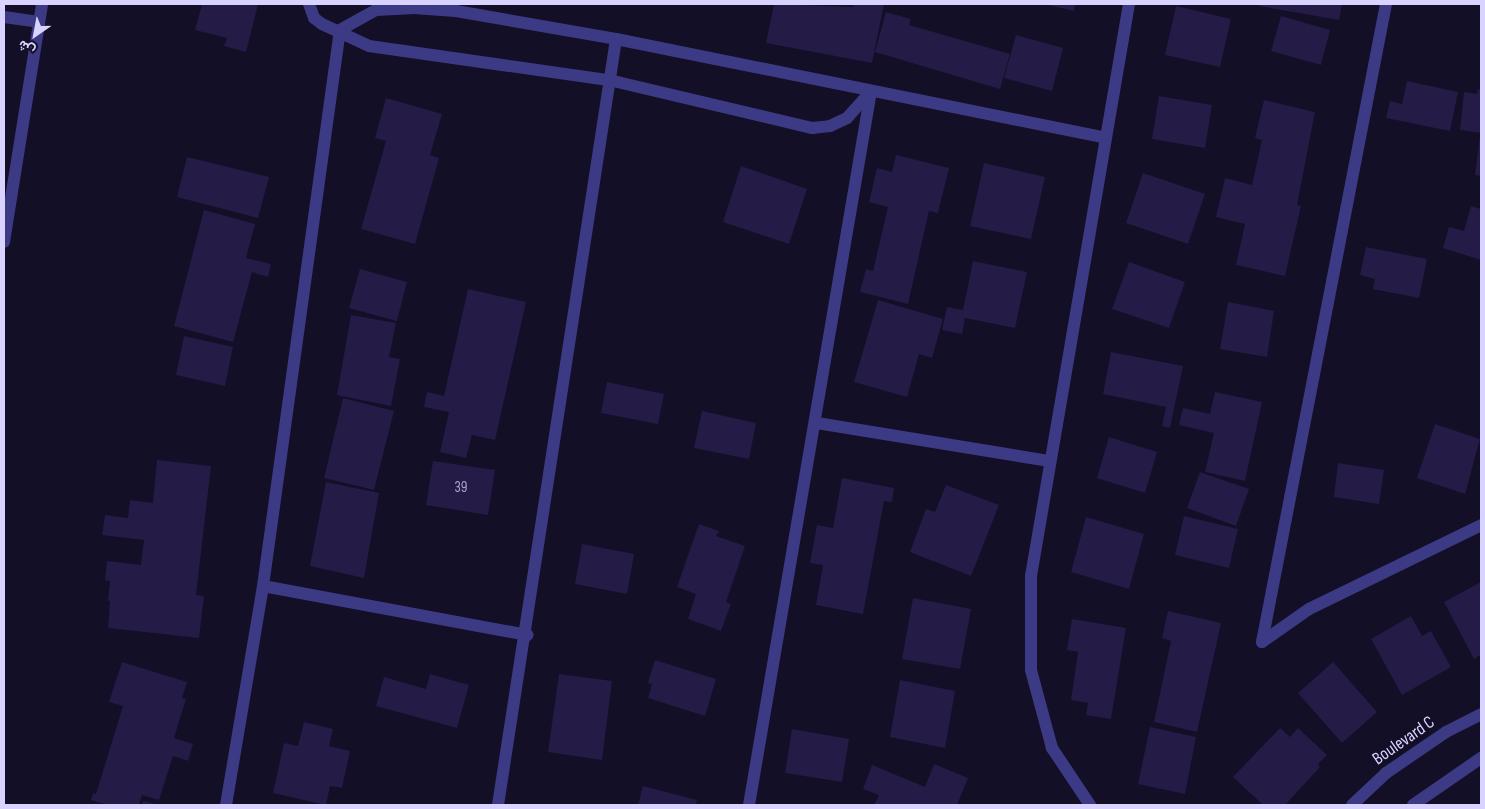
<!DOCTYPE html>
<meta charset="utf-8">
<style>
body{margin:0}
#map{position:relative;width:1485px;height:809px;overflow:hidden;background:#130f26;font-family:"Sofia Sans Condensed",Vazirmatn,sans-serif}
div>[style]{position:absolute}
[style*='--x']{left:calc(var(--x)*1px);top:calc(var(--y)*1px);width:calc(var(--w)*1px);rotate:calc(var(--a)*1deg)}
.building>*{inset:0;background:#241b47}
.minor>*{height:12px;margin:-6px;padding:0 6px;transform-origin:6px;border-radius:6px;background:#3d3a85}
span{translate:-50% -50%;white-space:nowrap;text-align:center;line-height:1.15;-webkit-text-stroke:4.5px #130f26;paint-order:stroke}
.number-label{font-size:15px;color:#aca6d1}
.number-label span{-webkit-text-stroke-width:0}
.street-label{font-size:18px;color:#d9d4ff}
.frame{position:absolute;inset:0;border:5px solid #d9d4ff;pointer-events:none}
.north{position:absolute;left:10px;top:10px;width:50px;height:50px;-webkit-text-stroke:4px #130f26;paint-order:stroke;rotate:213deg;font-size:14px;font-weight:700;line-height:20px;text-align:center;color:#d9d4ff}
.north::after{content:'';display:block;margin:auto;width:18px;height:22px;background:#d9d4ff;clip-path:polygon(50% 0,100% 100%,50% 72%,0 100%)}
</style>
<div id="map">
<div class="building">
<div style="clip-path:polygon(202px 4px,258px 4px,246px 52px,224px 46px,227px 38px,195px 30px)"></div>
<div style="clip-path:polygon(774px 4px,853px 7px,854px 4px,884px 4px,872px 63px,766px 43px)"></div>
<div style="clip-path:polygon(1044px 4px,1075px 4px,1074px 11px)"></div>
<div style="clip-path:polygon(1260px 4px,1342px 4px,1339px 20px,1259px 6px)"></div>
<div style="clip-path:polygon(1176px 6px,1231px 19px,1220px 67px,1165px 55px)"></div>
<div style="clip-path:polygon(886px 12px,911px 19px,909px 25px,1010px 54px,1000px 89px,875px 52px)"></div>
<div style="clip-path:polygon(1281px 16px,1330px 30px,1321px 65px,1271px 51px)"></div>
<div style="clip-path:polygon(1016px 35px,1063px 48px,1052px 91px,1004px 78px)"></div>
<div style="clip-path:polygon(1407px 81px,1458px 92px,1450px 131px,1386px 118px,1390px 101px,1402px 104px)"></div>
<div style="clip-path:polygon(1478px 89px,1481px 90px,1481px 133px,1460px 130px,1464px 92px,1477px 94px)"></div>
<div style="clip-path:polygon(1159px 96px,1212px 105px,1205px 148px,1152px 139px)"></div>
<div style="clip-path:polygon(386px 98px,442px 114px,430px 155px,439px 158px,415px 244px,361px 229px,386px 141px,375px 138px)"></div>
<div style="clip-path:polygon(1264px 100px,1315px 112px,1297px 205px,1301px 206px,1285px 276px,1236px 265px,1245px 224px,1216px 217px,1225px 178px,1252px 185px,1262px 140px,1255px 138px)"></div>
<div style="clip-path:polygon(1480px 136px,1481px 136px,1481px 176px,1475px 175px)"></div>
<div style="clip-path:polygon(896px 155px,949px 168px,938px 213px,929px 211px,908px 304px,860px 292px,866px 269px,873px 271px,888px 207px,869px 202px,877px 168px,892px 172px)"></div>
<div style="clip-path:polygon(187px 157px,269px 177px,258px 218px,177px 197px)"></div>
<div style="clip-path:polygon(984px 163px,1045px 177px,1031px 239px,970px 226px)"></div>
<div style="clip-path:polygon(741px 166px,807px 189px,789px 244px,723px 222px)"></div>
<div style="clip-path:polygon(1143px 173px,1205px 194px,1188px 244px,1126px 223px)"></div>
<div style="clip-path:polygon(1471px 206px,1481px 209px,1481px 260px,1443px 248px,1449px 227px,1464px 231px)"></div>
<div style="clip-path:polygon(204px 210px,255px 224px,246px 258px,271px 264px,268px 277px,252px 272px,233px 342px,174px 326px)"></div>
<div style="clip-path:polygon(1366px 247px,1427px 259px,1419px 298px,1373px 289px,1375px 279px,1360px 275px)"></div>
<div style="clip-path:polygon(973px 261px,1027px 272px,1015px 328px,965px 318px,962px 334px,942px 330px,947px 307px,963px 310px)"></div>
<div style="clip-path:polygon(1129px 262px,1185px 282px,1169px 328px,1112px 309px)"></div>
<div style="clip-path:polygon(360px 269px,407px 282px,397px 321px,349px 308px)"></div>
<div style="clip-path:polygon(468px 289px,526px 302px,495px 440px,472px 435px,466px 458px,440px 452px,449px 412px,424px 407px,427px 392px,444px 396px)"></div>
<div style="clip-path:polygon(878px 300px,943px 319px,932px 358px,919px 354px,907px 397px,854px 382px)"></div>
<div style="clip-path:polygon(1228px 302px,1274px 311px,1267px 357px,1220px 349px)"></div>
<div style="clip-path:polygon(351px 315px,396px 323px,389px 357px,400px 359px,391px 406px,337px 395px)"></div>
<div style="clip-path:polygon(184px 336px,233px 347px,225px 386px,176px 375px)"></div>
<div style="clip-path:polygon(1111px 352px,1183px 366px,1170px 428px,1162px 426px,1166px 407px,1103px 394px)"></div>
<div style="clip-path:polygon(607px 382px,664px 394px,658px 424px,601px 413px)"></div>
<div style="clip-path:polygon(1215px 392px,1262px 402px,1245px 481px,1205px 472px,1214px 433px,1179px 425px,1183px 408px,1210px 414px)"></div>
<div style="clip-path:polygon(343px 398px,394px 411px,374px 490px,324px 478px)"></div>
<div style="clip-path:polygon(702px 411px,756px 423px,749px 459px,694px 448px)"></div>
<div style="clip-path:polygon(1435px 424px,1480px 439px,1465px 494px,1417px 478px)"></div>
<div style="clip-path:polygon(1109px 437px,1157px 452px,1145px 493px,1097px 478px)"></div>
<div style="clip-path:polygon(157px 460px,211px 466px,196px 595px,204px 596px,199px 638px,108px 628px,110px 601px,108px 601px,110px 581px,105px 580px,107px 561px,141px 565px,144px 540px,102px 535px,105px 515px,128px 518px,130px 500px,153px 503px)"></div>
<div style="clip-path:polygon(433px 461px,495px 470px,488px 515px,426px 505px)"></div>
<div style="clip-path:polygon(1338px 463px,1384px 470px,1379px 504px,1334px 497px)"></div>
<div style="clip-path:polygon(1200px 472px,1249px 489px,1236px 526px,1187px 508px)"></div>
<div style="clip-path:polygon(842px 478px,894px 488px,892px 502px,884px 501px,863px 614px,816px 605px,823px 565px,810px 563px,817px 525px,833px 528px)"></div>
<div style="clip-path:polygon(326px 482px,379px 493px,364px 578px,310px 566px)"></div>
<div style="clip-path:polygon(946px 485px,999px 505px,971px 576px,910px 552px,926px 509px,935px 512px)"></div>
<div style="clip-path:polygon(1184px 516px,1238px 529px,1229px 568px,1175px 555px)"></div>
<div style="clip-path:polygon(1086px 517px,1144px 534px,1129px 589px,1071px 572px)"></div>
<div style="clip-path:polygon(699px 524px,719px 531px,716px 536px,745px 546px,726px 602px,731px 604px,721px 631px,688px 619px,696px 594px,677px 587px)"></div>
<div style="clip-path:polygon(582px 544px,634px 554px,627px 594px,575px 584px)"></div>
<div style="clip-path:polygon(1481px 582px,1481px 655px,1474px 659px,1444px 602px)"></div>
<div style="clip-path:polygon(913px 598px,971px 609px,960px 669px,902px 659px)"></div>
<div style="clip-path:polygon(1168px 611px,1221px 623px,1197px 732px,1154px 722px,1171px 641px,1162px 638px)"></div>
<div style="clip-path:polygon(1411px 616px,1422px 636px,1431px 631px,1451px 667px,1402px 695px,1371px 639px)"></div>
<div style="clip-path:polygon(1072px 619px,1126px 628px,1111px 719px,1086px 715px,1088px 703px,1071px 700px,1078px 652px,1067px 650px)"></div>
<div style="clip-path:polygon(655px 660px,716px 679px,705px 716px,648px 698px,652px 684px,648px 683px)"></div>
<div style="clip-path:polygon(122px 662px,187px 682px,182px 698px,186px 699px,174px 738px,193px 744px,188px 761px,173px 756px,159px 800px,142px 795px,139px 805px,108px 805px,91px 800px,93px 793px,96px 794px,123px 706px,109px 702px)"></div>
<div style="clip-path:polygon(1333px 662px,1377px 712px,1342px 743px,1298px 693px)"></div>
<div style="clip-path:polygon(430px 674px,469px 685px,457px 728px,376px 706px,384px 677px,426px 689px)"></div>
<div style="clip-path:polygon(559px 674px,612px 681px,602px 760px,548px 752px)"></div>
<div style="clip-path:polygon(900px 680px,955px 691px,945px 748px,890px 737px)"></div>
<div style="clip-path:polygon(304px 722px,333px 729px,329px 746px,350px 751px,342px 788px,330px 786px,326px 805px,273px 793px,284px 743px,298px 746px)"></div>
<div style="clip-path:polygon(1150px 727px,1196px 737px,1185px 794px,1138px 784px)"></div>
<div style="clip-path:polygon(1280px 728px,1290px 737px,1298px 728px,1327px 755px,1318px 764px,1320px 767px,1285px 805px,1263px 805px,1233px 777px)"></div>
<div style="clip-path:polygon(792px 729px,849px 739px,842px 782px,785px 773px)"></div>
<div style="clip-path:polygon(934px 764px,968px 778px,957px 805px,874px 805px,879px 795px,863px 789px,872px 765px,925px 787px)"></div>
<div style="clip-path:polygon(643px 786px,697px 800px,695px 805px,638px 805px)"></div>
<div style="clip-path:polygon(143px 801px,159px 805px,142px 805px)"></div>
</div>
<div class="minor">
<div style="--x:309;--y:4;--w:15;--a:70"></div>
<div style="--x:314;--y:18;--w:10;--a:37"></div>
<div style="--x:322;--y:24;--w:52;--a:25.1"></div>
<div style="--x:369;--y:46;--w:242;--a:8.1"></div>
<div style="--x:609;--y:80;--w:209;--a:13.3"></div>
<div style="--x:812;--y:128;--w:18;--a:-6"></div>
<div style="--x:830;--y:126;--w:19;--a:-25"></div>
<div style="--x:847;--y:118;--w:36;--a:-48"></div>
<div style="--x:1386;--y:4;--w:650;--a:101"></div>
<div style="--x:1262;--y:642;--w:57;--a:-35.1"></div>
<div style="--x:1309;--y:609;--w:191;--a:-26"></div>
<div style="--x:4;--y:17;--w:35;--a:8"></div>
<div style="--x:340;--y:30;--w:41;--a:-29.1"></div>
<div style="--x:376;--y:10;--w:38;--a:-3"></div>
<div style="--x:414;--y:8;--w:42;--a:4.1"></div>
<div style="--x:456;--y:11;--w:162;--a:9.9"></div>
<div style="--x:616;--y:39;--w:499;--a:11.4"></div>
<div style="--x:4;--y:242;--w:241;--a:-80.9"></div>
<div style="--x:817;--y:423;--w:236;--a:9.3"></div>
<div style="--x:263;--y:586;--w:269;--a:10.5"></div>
<div style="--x:226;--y:805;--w:222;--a:-80.4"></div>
<div style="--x:263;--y:586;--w:561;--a:-82.12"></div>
<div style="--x:498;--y:805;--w:775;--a:-81.24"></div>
<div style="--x:749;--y:805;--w:724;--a:-80.3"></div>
<div style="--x:1090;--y:805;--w:69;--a:-123.7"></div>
<div style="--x:1052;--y:748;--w:81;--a:-105.1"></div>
<div style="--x:1031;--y:670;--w:94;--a:-90"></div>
<div style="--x:1031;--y:576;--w:580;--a:-80.28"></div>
<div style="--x:1352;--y:805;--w:47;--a:-43.3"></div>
<div style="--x:1386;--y:773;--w:73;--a:-34.3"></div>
<div style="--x:1446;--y:732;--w:39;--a:-27"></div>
<div style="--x:1413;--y:805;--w:83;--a:-34.7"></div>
</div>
<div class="number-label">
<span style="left:461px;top:488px">39</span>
</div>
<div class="street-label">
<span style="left:1404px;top:741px;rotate:-35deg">Boulevard C</span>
</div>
<div class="frame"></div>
<div class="north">ش</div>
</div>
